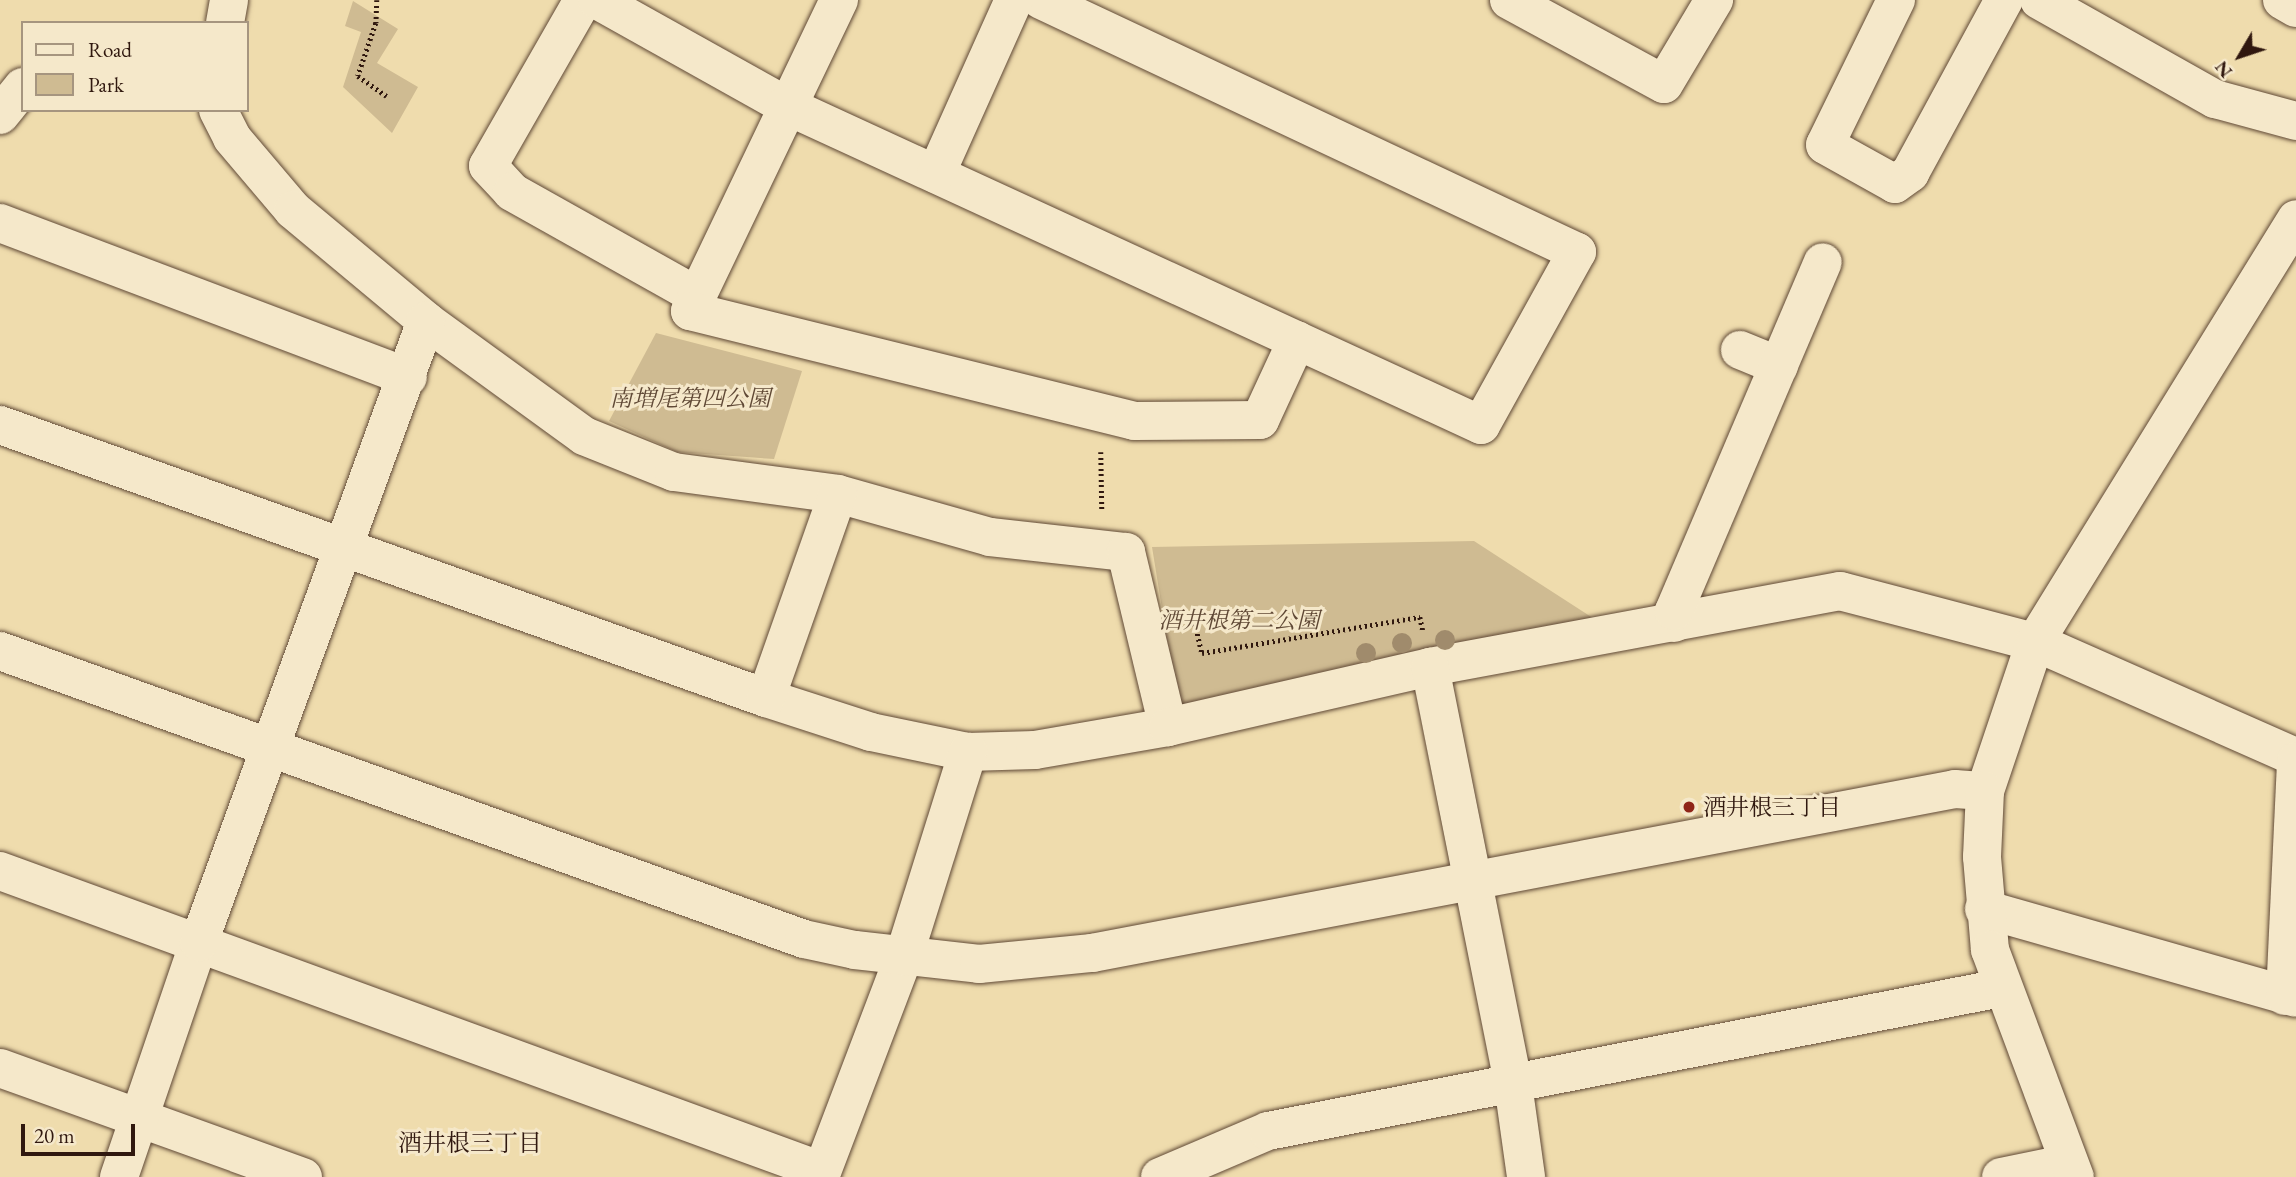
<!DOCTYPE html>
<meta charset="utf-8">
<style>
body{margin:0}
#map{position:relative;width:2296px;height:1177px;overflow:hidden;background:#efdcad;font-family:"EB Garamond","Noto Serif JP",serif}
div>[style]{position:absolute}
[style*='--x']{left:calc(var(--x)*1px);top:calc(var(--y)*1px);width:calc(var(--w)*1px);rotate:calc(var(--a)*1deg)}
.green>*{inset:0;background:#cfbb92}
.path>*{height:4.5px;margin-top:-2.25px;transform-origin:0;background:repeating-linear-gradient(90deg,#30180f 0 2px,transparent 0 5.5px)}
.roads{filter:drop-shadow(0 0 2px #604936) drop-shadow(0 0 2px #604936)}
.street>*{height:38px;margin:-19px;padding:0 19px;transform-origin:19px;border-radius:19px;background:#f5e8ca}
.secondary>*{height:38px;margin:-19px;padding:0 19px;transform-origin:19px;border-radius:19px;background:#f5e8ca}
.trees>*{width:20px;height:20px;margin:-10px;border-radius:50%;background:#a08b6c}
.dots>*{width:19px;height:19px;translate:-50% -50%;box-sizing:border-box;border:4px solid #f5e8ca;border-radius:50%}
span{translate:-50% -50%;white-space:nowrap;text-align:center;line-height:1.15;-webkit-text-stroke:6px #f5e8ca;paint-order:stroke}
.park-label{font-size:23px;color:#604936;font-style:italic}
.poi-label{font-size:23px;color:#30180f}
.left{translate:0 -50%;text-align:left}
.neighbourhood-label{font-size:24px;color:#30180f}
.legend{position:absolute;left:21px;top:21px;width:228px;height:91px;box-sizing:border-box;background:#f5e8ca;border:2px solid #a6957f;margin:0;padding:9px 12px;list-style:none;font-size:21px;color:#30180f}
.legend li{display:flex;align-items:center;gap:14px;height:35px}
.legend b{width:35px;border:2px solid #a6957f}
.north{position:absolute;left:2205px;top:21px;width:70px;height:70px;-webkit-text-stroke:5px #f5e8ca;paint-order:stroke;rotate:231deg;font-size:19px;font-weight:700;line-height:28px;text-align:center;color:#30180f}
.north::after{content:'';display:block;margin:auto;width:24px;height:32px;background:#30180f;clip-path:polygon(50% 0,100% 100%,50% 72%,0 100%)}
.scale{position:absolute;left:21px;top:1124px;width:114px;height:32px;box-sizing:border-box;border:4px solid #30180f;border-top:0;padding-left:9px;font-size:21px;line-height:24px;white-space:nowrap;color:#30180f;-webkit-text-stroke:5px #f5e8ca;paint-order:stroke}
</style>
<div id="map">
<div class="green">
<div style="clip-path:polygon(353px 1px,398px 29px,377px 63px,418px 87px,392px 133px,343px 87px,361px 32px,345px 26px)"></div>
<div style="clip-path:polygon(656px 333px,802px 371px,774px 459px,677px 452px,609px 421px)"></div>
<div style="clip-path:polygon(1474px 541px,1596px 620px,1188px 707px,1177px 701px,1152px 547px)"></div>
</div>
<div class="path">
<div style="--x:377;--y:0;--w:23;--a:92"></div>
<div style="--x:376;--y:23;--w:56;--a:108.8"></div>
<div style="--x:358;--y:76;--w:35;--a:35"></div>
<div style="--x:1101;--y:452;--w:58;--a:89"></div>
<div style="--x:1181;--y:625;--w:14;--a:-8"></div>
<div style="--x:1195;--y:623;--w:31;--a:77"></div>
<div style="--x:1202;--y:653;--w:221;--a:-9.4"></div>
<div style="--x:1420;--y:617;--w:14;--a:78"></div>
</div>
<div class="roads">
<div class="street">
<div style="--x:583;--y:0;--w:191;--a:119.8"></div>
<div style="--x:488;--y:166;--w:35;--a:47"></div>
<div style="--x:512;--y:192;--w:212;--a:29.3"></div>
<div style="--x:597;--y:0;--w:215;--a:29.2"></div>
<div style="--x:785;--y:105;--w:766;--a:24.69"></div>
<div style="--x:1481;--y:425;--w:198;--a:-61"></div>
<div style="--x:1577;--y:252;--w:592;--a:-154.82"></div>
<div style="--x:839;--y:0;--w:345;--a:115.6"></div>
<div style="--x:690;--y:311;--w:457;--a:13.9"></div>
<div style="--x:1134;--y:421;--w:126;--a:-0.5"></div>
<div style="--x:1260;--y:420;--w:88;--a:-65.2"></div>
<div style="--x:1509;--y:0;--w:176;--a:28.5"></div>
<div style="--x:1664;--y:84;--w:98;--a:-59.2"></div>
<div style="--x:1896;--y:0;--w:161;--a:116.1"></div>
<div style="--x:1825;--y:145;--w:80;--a:29.1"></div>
<div style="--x:1895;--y:184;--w:19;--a:-36"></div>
<div style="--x:1910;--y:173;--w:197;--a:-61.5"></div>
<div style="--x:2039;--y:0;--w:202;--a:29.4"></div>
<div style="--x:2215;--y:99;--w:84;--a:15.2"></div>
<div style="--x:2282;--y:0;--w:16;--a:30"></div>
<div style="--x:225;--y:23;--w:23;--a:-80"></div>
<div style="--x:218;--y:110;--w:31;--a:63"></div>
<div style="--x:232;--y:138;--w:94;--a:49.7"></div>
<div style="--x:293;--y:210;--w:173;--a:39.8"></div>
<div style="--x:426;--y:321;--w:195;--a:36"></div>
<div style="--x:584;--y:436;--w:97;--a:21.8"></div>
<div style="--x:674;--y:472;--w:165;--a:7.6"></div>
<div style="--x:838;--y:494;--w:158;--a:15.8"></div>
<div style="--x:990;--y:537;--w:137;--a:6.3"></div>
<div style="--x:1126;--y:552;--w:180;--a:76.5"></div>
<div style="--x:0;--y:115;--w:36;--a:-51"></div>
<div style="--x:936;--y:174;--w:191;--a:-65.9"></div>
<div style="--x:0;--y:223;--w:436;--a:20.7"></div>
<div style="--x:1740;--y:350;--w:42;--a:22.3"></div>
<div style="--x:0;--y:425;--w:813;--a:19.62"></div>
<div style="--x:766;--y:698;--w:110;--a:17.9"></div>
<div style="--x:871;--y:732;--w:99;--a:11.7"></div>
<div style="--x:968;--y:752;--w:67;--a:-1.7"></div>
<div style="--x:1035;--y:750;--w:135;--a:-9.8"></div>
<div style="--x:1168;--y:727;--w:269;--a:-12.9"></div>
<div style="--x:1430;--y:667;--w:417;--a:-10.5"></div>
<div style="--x:1840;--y:591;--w:202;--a:14.7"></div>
<div style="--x:2035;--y:642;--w:285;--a:23.8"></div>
<div style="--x:1674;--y:623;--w:12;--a:-90"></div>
<div style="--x:1674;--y:611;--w:379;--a:-66.9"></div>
<div style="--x:1430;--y:667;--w:425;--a:78.7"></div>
<div style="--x:1513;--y:1084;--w:94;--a:82"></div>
<div style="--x:766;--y:698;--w:216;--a:-70.6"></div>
<div style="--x:1985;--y:791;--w:157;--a:-71.4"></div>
<div style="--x:2035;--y:642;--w:497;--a:-58.3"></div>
<div style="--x:0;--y:871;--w:875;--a:20.05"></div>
<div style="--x:1984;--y:909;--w:324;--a:15.9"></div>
<div style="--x:2285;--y:996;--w:235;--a:-87.3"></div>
<div style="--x:0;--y:1068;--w:322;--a:19.8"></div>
<div style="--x:119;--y:1177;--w:248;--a:-71.2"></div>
<div style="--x:199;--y:942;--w:661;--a:-69.92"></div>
<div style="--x:820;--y:1177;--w:236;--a:-69.2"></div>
<div style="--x:904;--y:956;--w:214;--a:-72.6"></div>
<div style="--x:1160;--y:1177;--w:117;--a:-23.1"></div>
<div style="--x:1268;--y:1131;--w:747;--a:-11.04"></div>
<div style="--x:2001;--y:1177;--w:69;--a:-11.6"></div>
</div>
<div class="secondary">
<div style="--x:0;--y:651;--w:854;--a:19.71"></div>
<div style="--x:804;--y:939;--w:52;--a:12.2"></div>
<div style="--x:855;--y:950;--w:125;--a:6.4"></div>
<div style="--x:979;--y:964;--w:114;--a:-5.6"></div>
<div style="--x:1092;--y:953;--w:878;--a:-10.76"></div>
<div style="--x:1955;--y:789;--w:30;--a:4"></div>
<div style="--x:1985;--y:791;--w:66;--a:92.6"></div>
<div style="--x:1982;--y:857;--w:93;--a:85.1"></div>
<div style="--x:1990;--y:950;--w:242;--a:69.5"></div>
</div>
</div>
<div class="trees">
<div style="left:1445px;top:640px"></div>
<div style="left:1402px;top:643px"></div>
<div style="left:1366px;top:653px"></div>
</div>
<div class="dots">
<div style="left:1689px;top:807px;background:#8f2418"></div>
</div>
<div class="park-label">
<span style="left:690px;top:398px">南増尾第四公園</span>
<span style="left:1239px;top:620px">酒井根第二公園</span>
</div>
<div class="poi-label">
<span class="left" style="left:1703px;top:807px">酒井根三丁目</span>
</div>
<div class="neighbourhood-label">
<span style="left:470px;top:1143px">酒井根三丁目</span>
</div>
<ul class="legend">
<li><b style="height:9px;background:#f5e8ca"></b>Road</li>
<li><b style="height:19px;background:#cfbb92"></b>Park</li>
</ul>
<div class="north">N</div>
<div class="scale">20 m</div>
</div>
